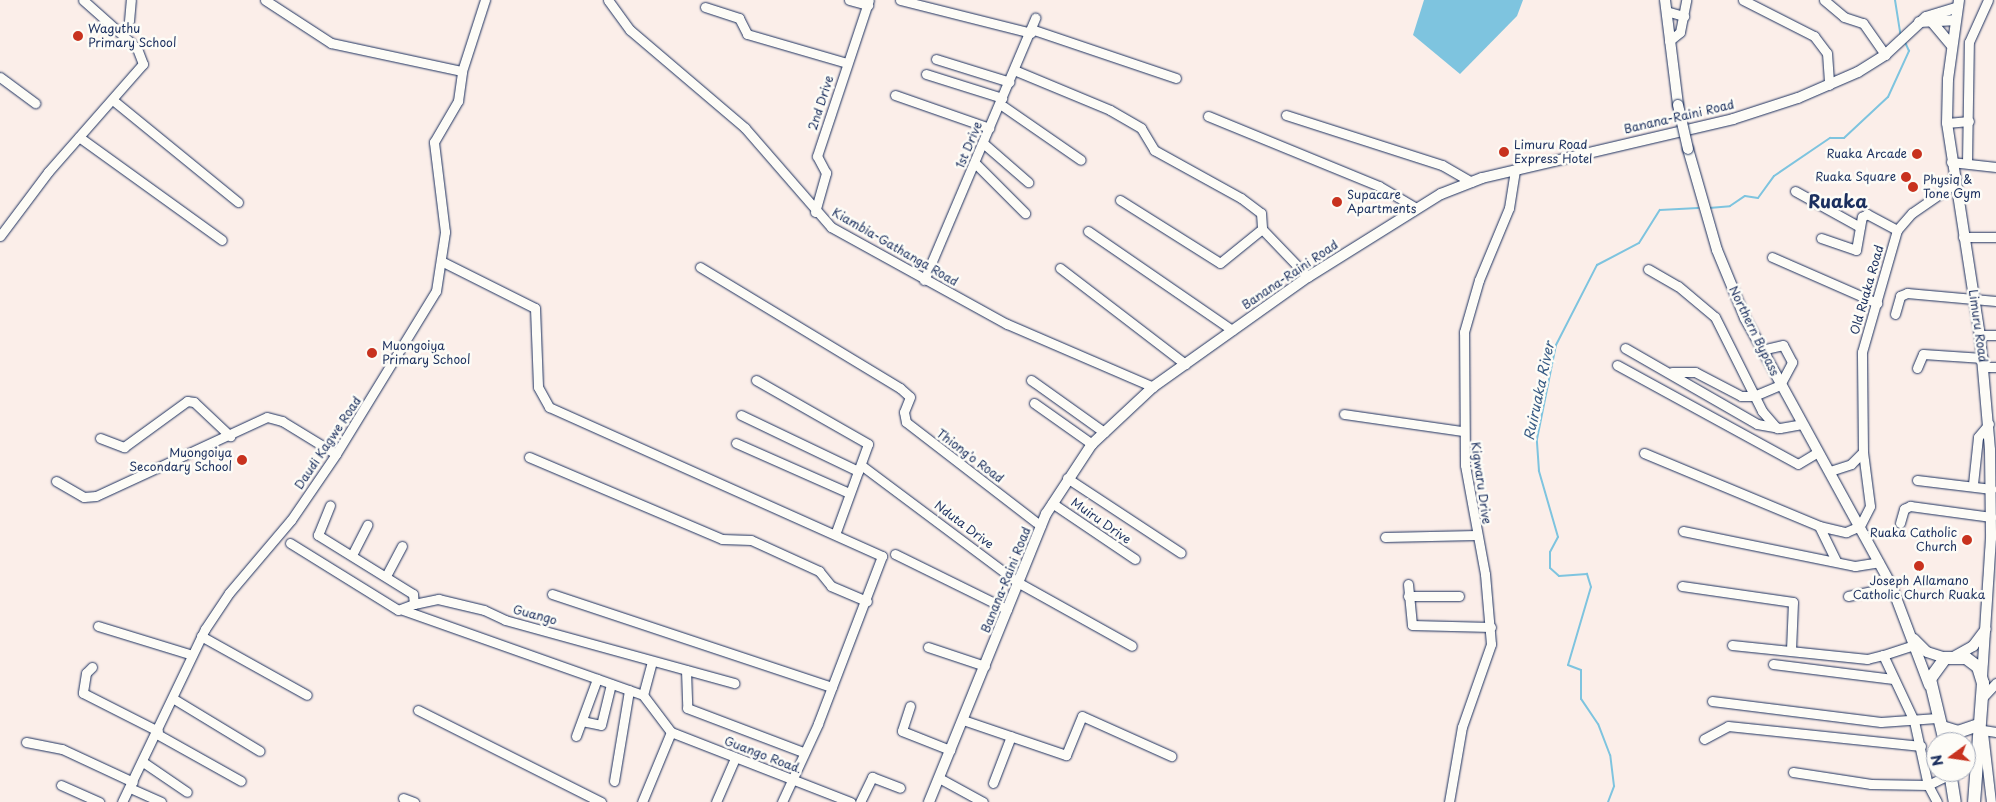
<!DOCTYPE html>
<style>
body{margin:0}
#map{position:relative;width:1996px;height:802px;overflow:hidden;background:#fbeee9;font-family:"Playpen Sans",sans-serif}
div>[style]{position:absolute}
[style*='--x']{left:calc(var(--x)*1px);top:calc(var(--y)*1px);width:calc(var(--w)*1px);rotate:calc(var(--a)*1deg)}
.water>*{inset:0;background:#7ec4df}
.stream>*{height:2px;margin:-1px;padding:0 1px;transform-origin:1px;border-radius:1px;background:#7ec4df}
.roads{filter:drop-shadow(0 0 1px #1b2f5e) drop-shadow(0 0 1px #1b2f5e)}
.minor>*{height:9px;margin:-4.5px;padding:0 4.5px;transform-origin:4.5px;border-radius:4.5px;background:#fdfcf7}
.major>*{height:10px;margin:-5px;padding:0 5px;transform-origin:5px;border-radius:5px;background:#fdfcf7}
.highway>*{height:12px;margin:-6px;padding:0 6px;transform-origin:6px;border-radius:6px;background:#fdfcf7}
.bridges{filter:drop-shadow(0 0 1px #1b2f5e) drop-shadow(0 0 1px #1b2f5e)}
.major-bridge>*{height:10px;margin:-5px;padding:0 5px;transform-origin:5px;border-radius:5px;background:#fdfcf7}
.dots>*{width:14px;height:14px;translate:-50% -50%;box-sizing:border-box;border:2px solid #fdfcf7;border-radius:50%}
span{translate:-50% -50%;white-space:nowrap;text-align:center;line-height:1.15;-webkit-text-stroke:5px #fdfcf7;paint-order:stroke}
.poi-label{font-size:12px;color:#1b2f5e}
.left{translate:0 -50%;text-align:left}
.right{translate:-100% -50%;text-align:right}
.street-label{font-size:12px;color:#1b2f5e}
.water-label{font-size:14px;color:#395c85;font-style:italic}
.district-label{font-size:18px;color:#1b2f5e;font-weight:700}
.north{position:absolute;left:1926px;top:732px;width:50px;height:50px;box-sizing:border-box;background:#fdfcf7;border:1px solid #a3aaba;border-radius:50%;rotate:256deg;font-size:14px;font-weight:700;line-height:20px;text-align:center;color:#1b2f5e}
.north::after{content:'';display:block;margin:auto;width:18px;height:22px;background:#c8321e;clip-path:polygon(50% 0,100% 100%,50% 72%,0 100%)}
</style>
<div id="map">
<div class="water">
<div style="clip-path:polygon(1424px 0,1523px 0,1517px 16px,1460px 74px,1413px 35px)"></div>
</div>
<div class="stream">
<div style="--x:1895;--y:0;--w:36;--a:81"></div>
<div style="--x:1709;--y:208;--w:21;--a:-5"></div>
<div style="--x:1730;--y:206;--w:18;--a:-34"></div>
<div style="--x:1745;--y:196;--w:13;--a:9"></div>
<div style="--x:1758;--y:198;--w:27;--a:-54"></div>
<div style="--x:1774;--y:176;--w:68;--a:-34.2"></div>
<div style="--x:1830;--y:138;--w:14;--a:0"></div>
<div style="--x:1844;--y:138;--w:60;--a:-43"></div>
<div style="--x:1888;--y:97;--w:51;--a:-65.5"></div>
<div style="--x:1909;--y:51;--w:10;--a:-114"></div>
<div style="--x:1608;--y:802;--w:17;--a:-69"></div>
<div style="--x:1614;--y:786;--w:31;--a:-97"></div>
<div style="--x:1610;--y:755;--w:33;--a:-111"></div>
<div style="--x:1598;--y:724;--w:30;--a:-124"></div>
<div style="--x:1581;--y:699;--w:29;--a:-90"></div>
<div style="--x:1581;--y:670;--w:14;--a:-159"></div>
<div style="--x:1568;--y:665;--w:81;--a:-73.6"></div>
<div style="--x:1591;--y:587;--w:14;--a:-107"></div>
<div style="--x:1587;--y:574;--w:28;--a:176"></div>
<div style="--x:1559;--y:576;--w:12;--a:-138"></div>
<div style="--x:1550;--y:568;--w:16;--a:-90"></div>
<div style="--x:1550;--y:552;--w:17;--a:-62"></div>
<div style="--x:1558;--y:537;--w:69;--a:-106.1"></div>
<div style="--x:1539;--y:471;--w:32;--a:-94"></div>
<div style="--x:1537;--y:439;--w:96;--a:-78.6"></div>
<div style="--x:1556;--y:345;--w:90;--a:-62.9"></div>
<div style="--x:1597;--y:265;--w:47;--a:-27.6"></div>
<div style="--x:1639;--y:243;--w:39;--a:-58"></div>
<div style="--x:1660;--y:210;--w:38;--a:-3"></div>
</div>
<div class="roads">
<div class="minor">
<div style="--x:265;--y:0;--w:79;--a:33.1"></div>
<div style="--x:331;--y:43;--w:134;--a:12.1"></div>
<div style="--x:608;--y:0;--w:37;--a:54"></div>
<div style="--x:630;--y:30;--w:151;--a:40.4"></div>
<div style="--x:745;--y:128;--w:131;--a:49"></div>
<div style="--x:831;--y:227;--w:201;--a:28.9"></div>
<div style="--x:1007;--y:324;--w:159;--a:23.3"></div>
<div style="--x:849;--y:0;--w:20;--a:15"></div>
<div style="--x:900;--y:0;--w:135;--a:14.1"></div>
<div style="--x:1743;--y:0;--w:80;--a:26.9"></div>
<div style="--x:1814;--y:36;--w:21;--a:53"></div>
<div style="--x:1827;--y:53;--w:32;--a:86"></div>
<div style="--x:1824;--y:0;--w:26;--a:40"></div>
<div style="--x:1844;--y:17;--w:20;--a:18"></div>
<div style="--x:1863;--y:23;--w:39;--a:55"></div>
<div style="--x:705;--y:7;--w:36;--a:18"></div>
<div style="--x:739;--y:18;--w:18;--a:63"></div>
<div style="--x:747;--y:34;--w:104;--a:16.2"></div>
<div style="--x:1666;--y:11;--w:19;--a:16"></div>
<div style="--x:129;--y:21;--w:21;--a:-85"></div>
<div style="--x:1031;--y:29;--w:153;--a:18.7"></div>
<div style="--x:1669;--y:41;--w:14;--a:-39"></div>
<div style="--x:1680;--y:32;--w:33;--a:-79"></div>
<div style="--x:936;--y:59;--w:77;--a:17.3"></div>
<div style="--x:1014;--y:70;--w:104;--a:22.6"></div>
<div style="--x:1110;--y:110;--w:36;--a:30"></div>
<div style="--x:1141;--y:128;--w:26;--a:59"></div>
<div style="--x:1154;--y:150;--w:99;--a:28.9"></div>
<div style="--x:1241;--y:198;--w:25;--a:37"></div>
<div style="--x:1261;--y:213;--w:16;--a:86"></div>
<div style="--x:1262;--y:229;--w:66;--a:46.2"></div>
<div style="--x:926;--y:74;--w:80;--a:17.5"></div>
<div style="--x:0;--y:77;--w:44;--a:36.6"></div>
<div style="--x:895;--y:95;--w:100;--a:19.3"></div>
<div style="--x:114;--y:101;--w:160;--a:39.2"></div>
<div style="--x:1000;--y:104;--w:98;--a:34.7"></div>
<div style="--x:1286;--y:115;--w:164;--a:17.8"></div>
<div style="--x:1442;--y:165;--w:34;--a:30"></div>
<div style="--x:1208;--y:116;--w:185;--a:22.3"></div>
<div style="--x:1379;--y:186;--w:43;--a:30.7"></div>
<div style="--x:1947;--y:123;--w:22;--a:-5"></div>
<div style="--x:79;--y:137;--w:176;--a:35.8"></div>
<div style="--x:983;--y:143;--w:60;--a:40.9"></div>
<div style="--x:1951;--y:162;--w:45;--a:6.3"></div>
<div style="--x:975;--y:163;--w:71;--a:45"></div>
<div style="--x:1967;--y:163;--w:121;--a:-89.1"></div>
<div style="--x:1969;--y:42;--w:46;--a:-65.7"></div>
<div style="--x:1795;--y:191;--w:74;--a:29"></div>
<div style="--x:1120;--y:200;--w:118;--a:32.2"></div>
<div style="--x:1220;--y:263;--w:54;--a:-39"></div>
<div style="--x:815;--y:212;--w:41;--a:-74.2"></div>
<div style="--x:826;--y:173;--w:19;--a:-118"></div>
<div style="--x:817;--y:156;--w:164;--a:-71.6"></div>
<div style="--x:1088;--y:231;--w:175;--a:34.5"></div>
<div style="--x:0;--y:236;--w:80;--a:-53.1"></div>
<div style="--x:48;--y:172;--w:144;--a:-48.7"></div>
<div style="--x:143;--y:64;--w:17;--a:-111"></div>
<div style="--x:137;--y:48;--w:72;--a:-138.4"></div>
<div style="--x:1963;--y:237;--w:33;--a:0"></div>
<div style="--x:1821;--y:238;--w:37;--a:19"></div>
<div style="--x:1856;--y:250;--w:34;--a:-80"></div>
<div style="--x:1862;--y:217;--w:6;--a:-31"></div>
<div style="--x:1867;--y:214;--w:34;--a:28"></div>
<div style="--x:1772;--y:257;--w:115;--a:23.7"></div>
<div style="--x:443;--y:262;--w:103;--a:26.6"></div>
<div style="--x:535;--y:308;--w:79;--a:87.8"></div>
<div style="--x:538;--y:387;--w:23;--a:61"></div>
<div style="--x:549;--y:407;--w:365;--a:24.1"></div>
<div style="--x:882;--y:556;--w:180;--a:110.9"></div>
<div style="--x:818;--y:724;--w:86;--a:114.8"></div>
<div style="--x:700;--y:267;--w:234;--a:31.2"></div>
<div style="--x:900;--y:388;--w:13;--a:42"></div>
<div style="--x:910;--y:397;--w:16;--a:112"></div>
<div style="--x:904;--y:412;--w:10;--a:79"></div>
<div style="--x:906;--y:422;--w:170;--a:37.6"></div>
<div style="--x:1060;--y:268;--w:158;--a:37.5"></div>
<div style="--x:1648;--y:269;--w:34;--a:30"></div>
<div style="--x:1678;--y:286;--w:48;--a:40"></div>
<div style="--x:1715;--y:317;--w:105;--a:63.4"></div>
<div style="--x:1762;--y:411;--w:23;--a:49"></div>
<div style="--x:924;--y:280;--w:285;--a:-67"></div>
<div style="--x:1895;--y:314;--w:19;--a:-74"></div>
<div style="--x:1900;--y:296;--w:8;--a:-23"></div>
<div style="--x:1907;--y:293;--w:89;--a:5.1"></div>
<div style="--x:1980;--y:335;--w:16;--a:0"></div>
<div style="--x:1625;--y:348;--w:152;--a:29.9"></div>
<div style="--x:1757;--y:424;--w:23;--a:10"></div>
<div style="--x:1780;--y:428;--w:22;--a:-10"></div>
<div style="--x:1617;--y:365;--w:206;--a:28.7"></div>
<div style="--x:1798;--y:464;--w:23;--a:-31"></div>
<div style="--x:1984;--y:367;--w:12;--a:0"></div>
<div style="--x:1917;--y:368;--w:15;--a:-67"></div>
<div style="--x:1923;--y:354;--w:60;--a:3.8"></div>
<div style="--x:1672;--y:372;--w:23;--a:0"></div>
<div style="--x:1695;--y:372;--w:52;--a:27.6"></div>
<div style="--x:1741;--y:396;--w:13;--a:0"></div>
<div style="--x:1754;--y:396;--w:28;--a:-23"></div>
<div style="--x:1780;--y:385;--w:26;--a:-62"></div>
<div style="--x:1792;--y:362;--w:19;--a:-118"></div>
<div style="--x:1783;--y:345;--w:23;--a:167"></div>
<div style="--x:756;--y:380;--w:129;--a:29.7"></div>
<div style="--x:868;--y:444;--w:94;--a:110"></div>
<div style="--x:1031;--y:380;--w:90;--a:35.5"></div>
<div style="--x:1034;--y:403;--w:71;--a:35.3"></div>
<div style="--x:1344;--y:414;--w:119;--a:8.2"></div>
<div style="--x:741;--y:415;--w:130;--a:25.6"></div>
<div style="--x:100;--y:438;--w:26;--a:21"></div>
<div style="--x:124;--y:447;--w:78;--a:-36.1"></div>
<div style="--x:187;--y:401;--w:7;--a:8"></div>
<div style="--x:194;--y:402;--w:50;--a:43.4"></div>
<div style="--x:736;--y:443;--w:124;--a:23.9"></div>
<div style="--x:1644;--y:453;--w:190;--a:22.6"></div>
<div style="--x:1819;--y:526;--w:28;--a:13"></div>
<div style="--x:1846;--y:532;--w:15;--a:-23"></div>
<div style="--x:1860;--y:526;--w:22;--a:-63"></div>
<div style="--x:1870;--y:506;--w:54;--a:-97.4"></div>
<div style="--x:529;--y:457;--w:210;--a:23"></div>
<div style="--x:722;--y:539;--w:29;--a:2"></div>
<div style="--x:751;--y:540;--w:75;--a:24.5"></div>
<div style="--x:819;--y:571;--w:19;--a:51"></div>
<div style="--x:831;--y:586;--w:39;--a:23"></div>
<div style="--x:861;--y:465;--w:197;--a:36.8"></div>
<div style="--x:1019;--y:583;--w:129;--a:29.1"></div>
<div style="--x:1830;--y:471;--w:22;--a:-18"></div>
<div style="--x:1851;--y:464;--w:17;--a:-45"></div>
<div style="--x:1863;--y:452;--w:100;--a:-90.6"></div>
<div style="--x:1862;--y:352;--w:127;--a:-74"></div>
<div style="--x:1897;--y:230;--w:23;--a:-49"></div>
<div style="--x:1912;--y:213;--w:51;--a:-34.6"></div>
<div style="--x:1067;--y:478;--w:136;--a:33.3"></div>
<div style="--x:1917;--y:480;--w:75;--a:6.9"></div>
<div style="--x:56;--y:481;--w:32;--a:30"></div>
<div style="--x:84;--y:497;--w:12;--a:-5"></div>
<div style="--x:96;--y:496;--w:188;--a:-24.8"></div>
<div style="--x:267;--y:417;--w:16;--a:15"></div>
<div style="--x:282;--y:421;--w:63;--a:31.4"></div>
<div style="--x:1973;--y:484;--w:47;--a:-83.9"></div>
<div style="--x:1978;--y:437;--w:17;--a:-50"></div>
<div style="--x:1052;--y:503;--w:100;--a:34"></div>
<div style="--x:1900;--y:523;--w:15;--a:-74"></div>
<div style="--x:1904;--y:509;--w:7;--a:-27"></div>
<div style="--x:1910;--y:506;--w:82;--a:7.7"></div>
<div style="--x:1819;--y:526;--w:39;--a:64"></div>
<div style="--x:1683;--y:531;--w:176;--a:11.5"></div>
<div style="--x:1855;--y:566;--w:24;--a:-9"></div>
<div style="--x:1385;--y:537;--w:91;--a:-1.3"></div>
<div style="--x:290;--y:543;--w:127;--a:31.8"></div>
<div style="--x:398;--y:610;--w:17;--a:-21"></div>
<div style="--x:414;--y:604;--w:10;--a:-96"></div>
<div style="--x:413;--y:594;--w:112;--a:-148.2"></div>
<div style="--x:318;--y:535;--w:32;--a:-68"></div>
<div style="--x:895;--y:554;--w:125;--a:26.2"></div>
<div style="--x:352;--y:555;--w:34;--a:-63"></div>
<div style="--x:386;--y:576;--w:34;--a:-62"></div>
<div style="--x:1408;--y:584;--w:41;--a:84.4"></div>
<div style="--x:1412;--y:625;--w:79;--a:1.5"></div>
<div style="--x:1682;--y:586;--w:112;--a:8.2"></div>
<div style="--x:1793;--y:602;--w:48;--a:92.4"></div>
<div style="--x:552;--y:594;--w:295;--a:18.4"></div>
<div style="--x:1408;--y:596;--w:51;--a:0"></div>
<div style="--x:1848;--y:596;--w:45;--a:-11.6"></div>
<div style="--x:414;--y:604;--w:25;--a:-12"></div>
<div style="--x:438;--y:599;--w:47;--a:13.4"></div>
<div style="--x:484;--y:610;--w:23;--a:25"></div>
<div style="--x:505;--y:620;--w:238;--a:15.4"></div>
<div style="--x:403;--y:610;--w:255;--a:19.5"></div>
<div style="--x:643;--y:695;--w:46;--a:52.9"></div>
<div style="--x:671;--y:732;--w:193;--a:21.3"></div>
<div style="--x:98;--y:626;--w:98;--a:17.1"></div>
<div style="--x:201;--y:636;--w:121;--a:29.1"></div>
<div style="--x:1732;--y:645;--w:136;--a:5.9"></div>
<div style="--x:1867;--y:659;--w:16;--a:-14"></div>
<div style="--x:1914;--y:645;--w:33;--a:162"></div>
<div style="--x:1883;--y:655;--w:73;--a:64.8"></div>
<div style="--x:1914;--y:721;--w:66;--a:77.7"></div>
<div style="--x:1928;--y:785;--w:19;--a:62"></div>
<div style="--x:928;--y:647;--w:60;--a:18.4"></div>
<div style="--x:1773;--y:664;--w:121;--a:7.1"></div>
<div style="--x:92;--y:667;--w:8;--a:135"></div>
<div style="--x:86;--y:673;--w:20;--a:99"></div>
<div style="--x:83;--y:693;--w:84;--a:26.9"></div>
<div style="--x:686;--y:670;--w:38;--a:88"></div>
<div style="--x:687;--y:708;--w:124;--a:20.8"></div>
<div style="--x:643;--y:695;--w:34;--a:-75"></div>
<div style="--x:1982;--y:698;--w:21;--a:-47"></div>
<div style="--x:174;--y:699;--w:100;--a:31.2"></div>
<div style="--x:1712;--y:701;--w:170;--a:7.1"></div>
<div style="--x:1881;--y:722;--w:56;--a:-4.1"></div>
<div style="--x:910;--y:706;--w:26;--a:108"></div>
<div style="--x:902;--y:731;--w:52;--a:21.6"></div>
<div style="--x:418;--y:710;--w:205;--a:26.7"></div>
<div style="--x:963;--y:720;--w:109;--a:18.8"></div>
<div style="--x:1066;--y:755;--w:42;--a:-67.7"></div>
<div style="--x:1082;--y:716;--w:98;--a:24.2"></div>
<div style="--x:582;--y:721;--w:19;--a:12"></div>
<div style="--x:601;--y:725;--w:42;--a:-76.3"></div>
<div style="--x:1983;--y:730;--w:13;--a:9"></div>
<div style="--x:1983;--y:733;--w:69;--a:83.4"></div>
<div style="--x:157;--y:734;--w:96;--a:29.2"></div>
<div style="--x:576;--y:736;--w:61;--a:-69.8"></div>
<div style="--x:1704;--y:739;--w:27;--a:-28"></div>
<div style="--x:1728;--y:726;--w:194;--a:5.9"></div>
<div style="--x:26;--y:742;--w:37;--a:11"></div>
<div style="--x:62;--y:749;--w:78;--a:24.9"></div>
<div style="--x:143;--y:762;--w:53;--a:34.3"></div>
<div style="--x:1793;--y:772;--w:79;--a:8.7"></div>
<div style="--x:1871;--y:784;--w:57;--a:1"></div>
<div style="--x:1928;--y:785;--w:25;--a:-26"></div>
<div style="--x:939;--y:778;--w:50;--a:28.6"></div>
<div style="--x:614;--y:781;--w:92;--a:-80.6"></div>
<div style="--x:993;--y:783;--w:50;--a:-69"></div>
<div style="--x:61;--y:785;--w:42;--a:24.1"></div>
<div style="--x:130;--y:788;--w:34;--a:24"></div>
<div style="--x:403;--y:798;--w:12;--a:20"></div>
<div style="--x:122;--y:802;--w:192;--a:-64.4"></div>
<div style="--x:205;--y:629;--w:43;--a:-56.3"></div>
<div style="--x:229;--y:593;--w:96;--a:-49.7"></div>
<div style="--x:291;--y:520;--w:80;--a:-55.7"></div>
<div style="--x:336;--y:454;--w:191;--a:-58.5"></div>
<div style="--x:436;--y:291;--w:60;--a:-81.3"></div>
<div style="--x:445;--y:232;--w:91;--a:-97"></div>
<div style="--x:434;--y:142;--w:48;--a:-59.7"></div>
<div style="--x:458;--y:101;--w:30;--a:-82"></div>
<div style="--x:462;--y:71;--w:75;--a:-72.1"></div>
<div style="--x:642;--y:802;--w:76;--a:-67.5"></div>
<div style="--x:716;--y:802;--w:48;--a:-66.6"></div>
<div style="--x:860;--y:802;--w:28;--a:-64"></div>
<div style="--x:872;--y:777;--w:30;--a:21"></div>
<div style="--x:1449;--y:802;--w:76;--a:-80.2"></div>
<div style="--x:1462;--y:727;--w:88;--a:-70.7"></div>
<div style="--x:1491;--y:644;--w:70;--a:-94.9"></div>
<div style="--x:1485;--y:574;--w:111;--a:-100.4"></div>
<div style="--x:1465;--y:465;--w:133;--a:-90.4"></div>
<div style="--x:1464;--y:332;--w:54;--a:-73.9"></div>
<div style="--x:1479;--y:280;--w:78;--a:-67.4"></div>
<div style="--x:1509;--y:208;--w:39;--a:-81"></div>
</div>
<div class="major">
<div style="--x:1665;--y:0;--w:106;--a:82.9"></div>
<div style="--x:1959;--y:0;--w:80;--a:97.9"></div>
<div style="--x:1948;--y:79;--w:44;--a:91.3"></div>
<div style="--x:1947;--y:123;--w:215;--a:81.2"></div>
<div style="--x:1980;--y:335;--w:115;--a:85"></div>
<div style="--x:1990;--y:450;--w:88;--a:89.3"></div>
<div style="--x:1991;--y:538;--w:138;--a:93.7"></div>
<div style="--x:1919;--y:22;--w:34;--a:-3"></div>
<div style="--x:1932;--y:22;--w:30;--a:50"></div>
<div style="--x:1688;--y:149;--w:105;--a:74"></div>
<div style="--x:1717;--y:250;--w:74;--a:67.6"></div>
<div style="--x:1745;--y:318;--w:307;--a:61.3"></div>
<div style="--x:1892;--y:587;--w:105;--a:69.3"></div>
<div style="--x:1914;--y:639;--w:18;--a:45"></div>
<div style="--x:1927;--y:652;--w:19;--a:18"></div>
<div style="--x:1955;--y:656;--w:21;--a:-29"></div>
<div style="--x:1973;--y:646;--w:21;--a:-53"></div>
<div style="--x:929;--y:802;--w:311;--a:-67.9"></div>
<div style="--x:1046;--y:514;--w:84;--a:-56.7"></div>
<div style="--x:1092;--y:444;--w:83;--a:-43.1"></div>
<div style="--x:1153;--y:387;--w:190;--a:-35.4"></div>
<div style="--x:1308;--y:277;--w:157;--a:-32"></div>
<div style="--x:1441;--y:194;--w:44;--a:-21.3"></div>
<div style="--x:1482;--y:178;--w:258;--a:-13.2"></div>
<div style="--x:1733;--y:119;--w:68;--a:-17.9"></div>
<div style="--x:1798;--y:98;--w:65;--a:-23.4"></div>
<div style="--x:1858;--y:72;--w:32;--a:-32"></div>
<div style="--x:1885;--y:55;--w:56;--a:-42.8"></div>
<div style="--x:1926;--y:17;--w:30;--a:-17"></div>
</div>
<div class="highway">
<div style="--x:1942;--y:727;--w:17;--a:17"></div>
<div style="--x:1958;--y:732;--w:21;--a:-19"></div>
<div style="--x:1945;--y:742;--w:65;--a:-103.4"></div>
<div style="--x:1930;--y:679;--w:26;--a:-54"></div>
<div style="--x:1945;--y:658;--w:21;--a:0"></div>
<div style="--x:1966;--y:658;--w:15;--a:37"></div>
<div style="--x:1978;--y:667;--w:17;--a:73"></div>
<div style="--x:1983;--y:683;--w:119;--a:94.3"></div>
<div style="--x:1950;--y:772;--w:30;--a:81"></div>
</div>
</div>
<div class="bridges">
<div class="major-bridge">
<div style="--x:1678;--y:105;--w:45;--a:77.2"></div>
</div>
</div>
<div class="dots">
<div style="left:78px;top:36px;background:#c8321e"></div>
<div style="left:1504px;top:152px;background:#c8321e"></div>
<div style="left:1917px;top:154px;background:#c8321e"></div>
<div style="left:1906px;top:177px;background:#c8321e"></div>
<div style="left:1913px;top:187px;background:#c8321e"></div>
<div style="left:1337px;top:202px;background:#c8321e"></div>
<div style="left:372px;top:353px;background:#c8321e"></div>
<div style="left:242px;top:460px;background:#c8321e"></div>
<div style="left:1967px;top:540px;background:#c8321e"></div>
<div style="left:1919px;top:566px;background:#c8321e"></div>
</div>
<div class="poi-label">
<span class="left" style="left:88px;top:36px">Waguthu<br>Primary School</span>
<span class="left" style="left:1514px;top:152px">Limuru Road<br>Express Hotel</span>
<span class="right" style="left:1907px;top:154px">Ruaka Arcade</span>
<span class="right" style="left:1896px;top:177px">Ruaka Square</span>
<span class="left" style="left:1923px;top:187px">Physiq &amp;<br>Tone Gym</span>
<span class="left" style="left:1347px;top:202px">Supacare<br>Apartments</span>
<span class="left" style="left:382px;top:353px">Muongoiya<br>Primary School</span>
<span class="right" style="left:232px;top:460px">Muongoiya<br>Secondary School</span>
<span class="right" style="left:1957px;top:540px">Ruaka Catholic<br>Church</span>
<span style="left:1919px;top:588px">Joseph Allamano<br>Catholic Church Ruaka</span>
</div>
<div class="street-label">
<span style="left:821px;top:103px;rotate:-72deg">2nd Drive</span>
<span style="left:1679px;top:117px;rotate:-13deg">Banana-Raini Road</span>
<span style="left:969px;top:145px;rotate:-67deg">1st Drive</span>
<span style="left:895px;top:247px;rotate:30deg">Kiambia-Gathanga Road</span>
<span style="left:1290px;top:275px;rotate:-34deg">Banana-Raini Road</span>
<span style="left:1867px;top:290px;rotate:-74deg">Old Ruaka Road</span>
<span style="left:1978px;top:326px;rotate:82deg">Limuru Road</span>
<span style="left:1754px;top:331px;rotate:64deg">Northern Bypass</span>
<span style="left:328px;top:443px;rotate:-56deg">Daudi Kagwe Road</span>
<span style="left:970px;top:456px;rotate:37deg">Thiong'o Road</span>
<span style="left:1481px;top:483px;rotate:82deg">Kigwaru Drive</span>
<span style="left:1101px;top:521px;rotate:35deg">Muiru Drive</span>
<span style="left:964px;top:525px;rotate:37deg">Nduta Drive</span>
<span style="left:1006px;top:580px;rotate:-68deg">Banana-Raini Road</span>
<span style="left:535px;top:615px;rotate:15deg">Guango</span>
<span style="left:763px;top:755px;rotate:21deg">Guango Road.</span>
</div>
<div class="water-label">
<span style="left:1539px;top:391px;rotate:-78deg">Ruiruaka River</span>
</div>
<div class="district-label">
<span style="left:1838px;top:201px">Ruaka</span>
</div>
<div class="north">N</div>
</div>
